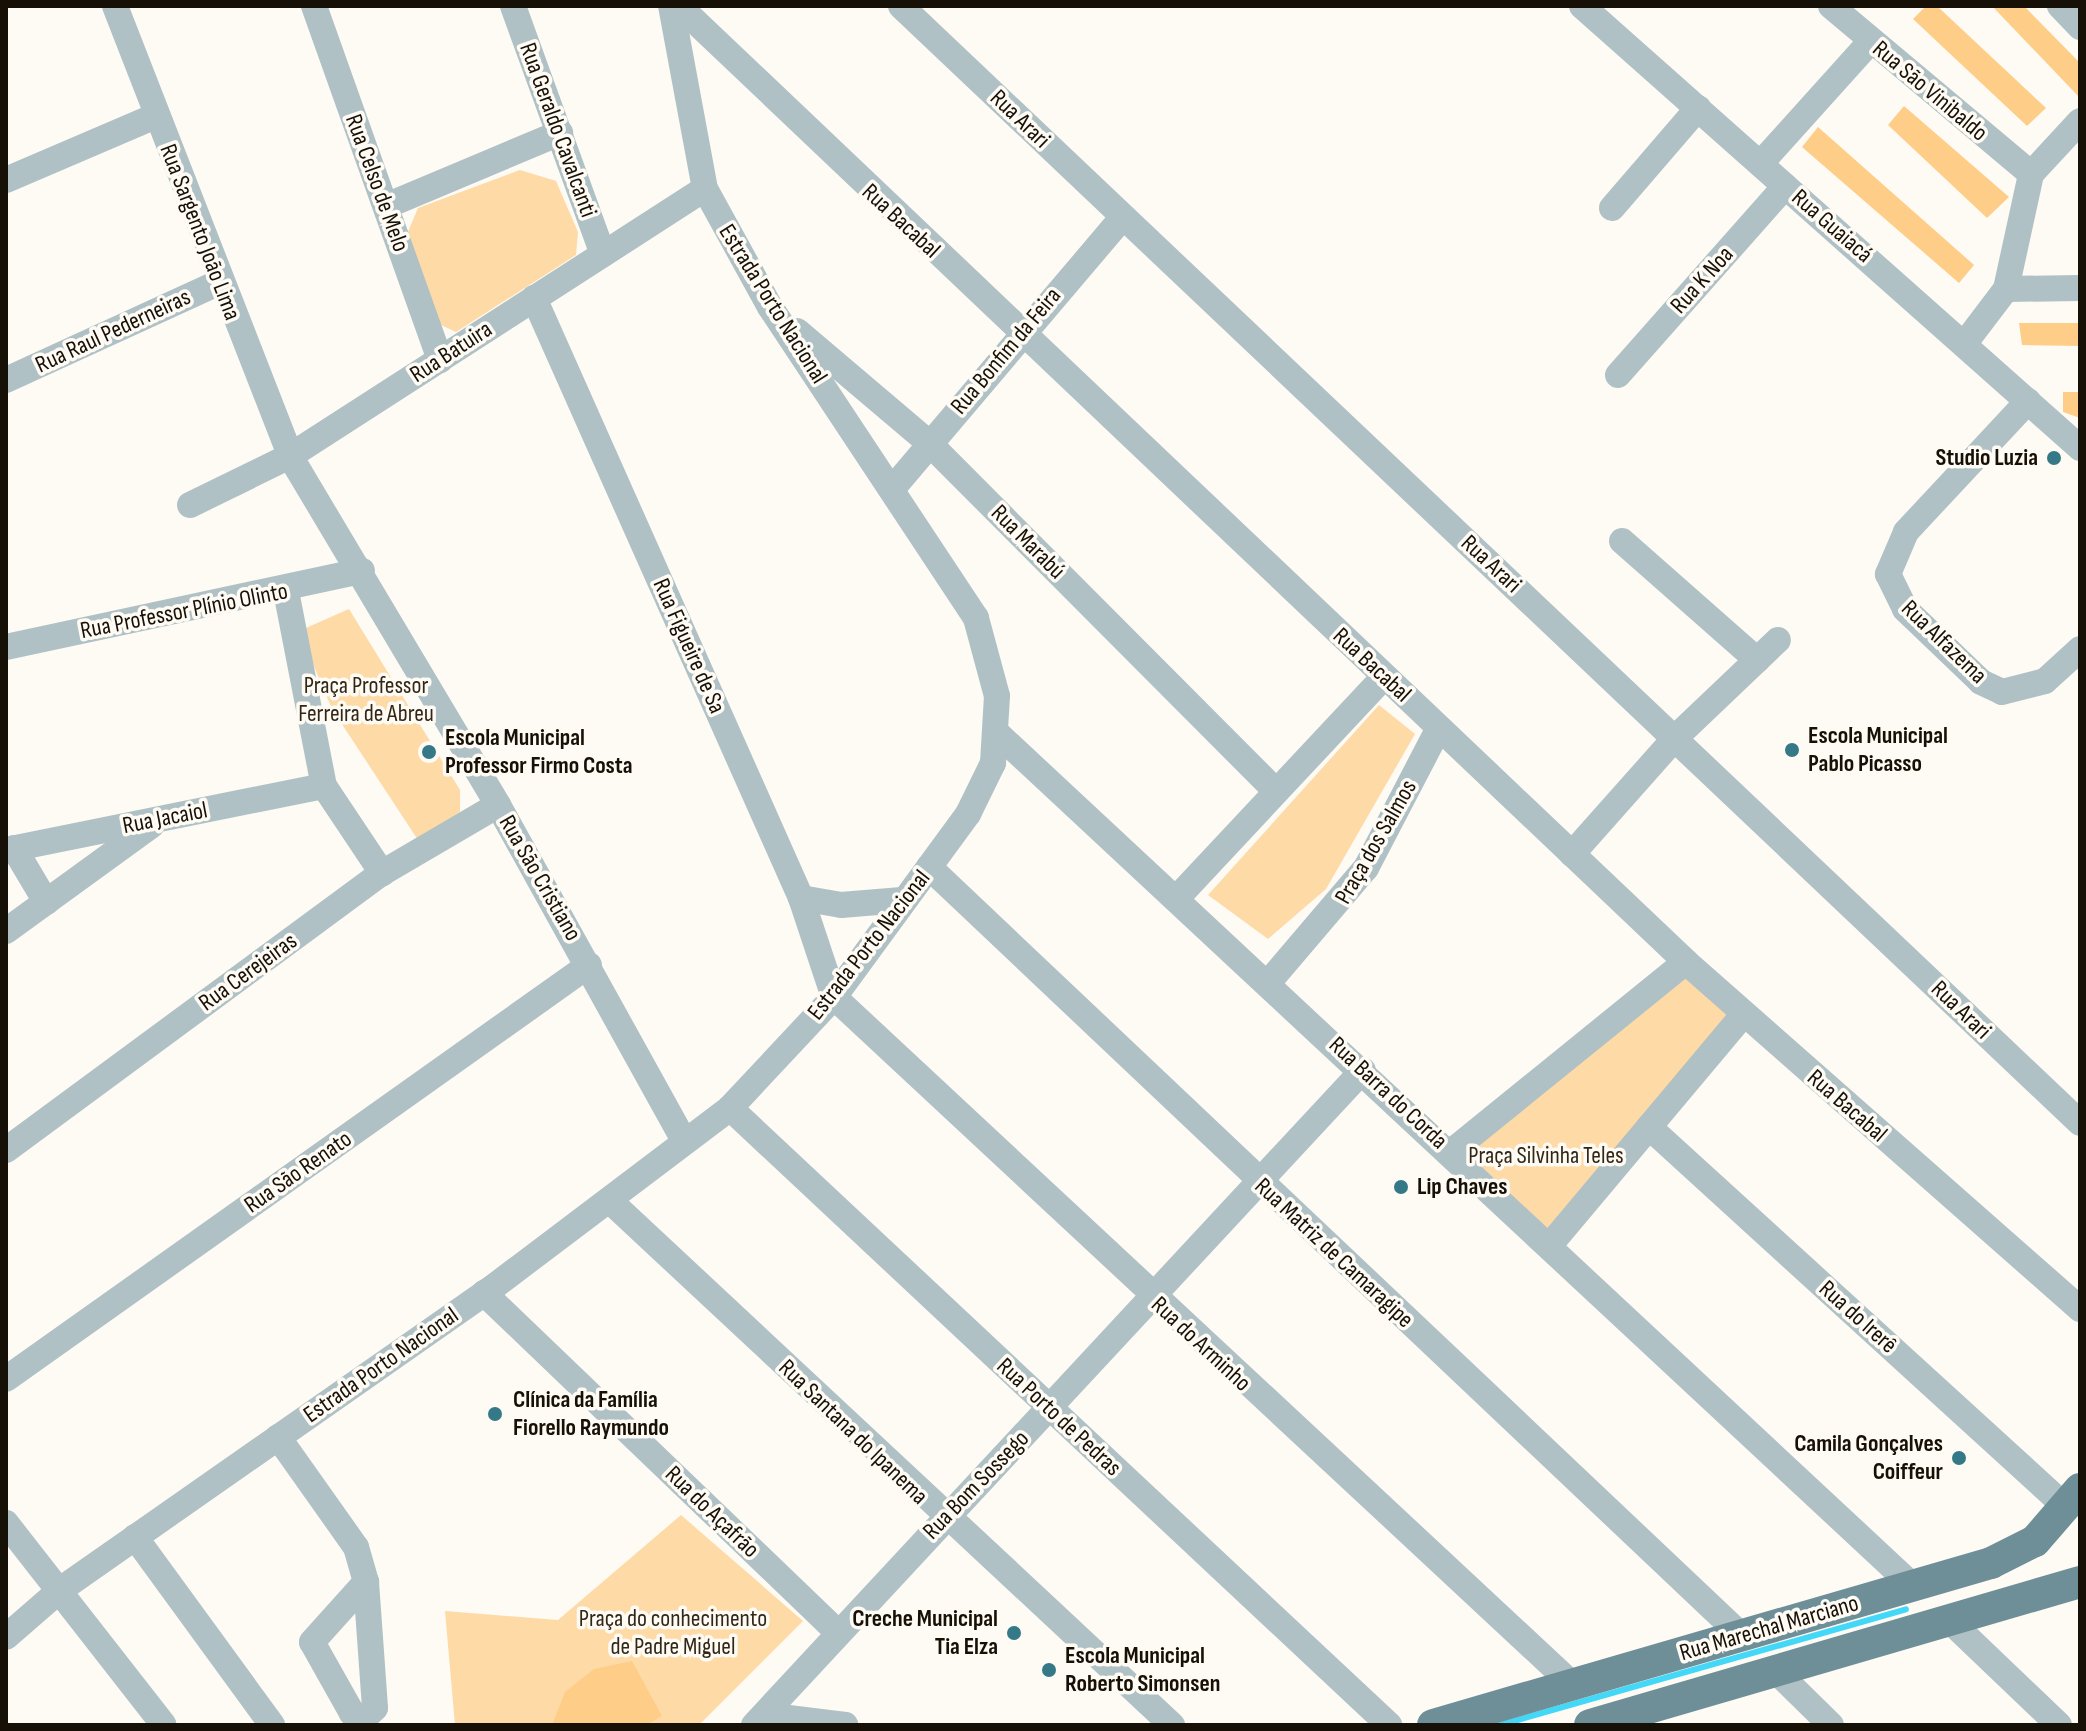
<!DOCTYPE html>
<meta charset="utf-8">
<style>
body{margin:0}
#map{position:relative;width:2086px;height:1731px;overflow:hidden;background:#fefaf4;font-family:"Sofia Sans Condensed",sans-serif}
div>[style]{position:absolute}
[style*='--x']{left:calc(var(--x)*1px);top:calc(var(--y)*1px);width:calc(var(--w)*1px);rotate:calc(var(--a)*1deg)}
.green>*{inset:0;background:#fedaa7}
.stream>*{height:6px;margin:-3px;padding:0 3px;transform-origin:3px;border-radius:3px;background:#43d8f7}
.building>*{inset:0;background:#fece88}
.minor>*{height:26px;margin:-13px;padding:0 13px;transform-origin:13px;border-radius:13px;background:#afc1c5}
.major>*{height:32px;margin:-16px;padding:0 16px;transform-origin:16px;border-radius:16px;background:#6e8f98}
.dots>*{width:22px;height:22px;translate:-50% -50%;box-sizing:border-box;border:4px solid #fefaf4;border-radius:50%}
span{translate:-50% -50%;white-space:nowrap;text-align:center;line-height:1.15;-webkit-text-stroke:7px #fefaf4;paint-order:stroke}
.street-label{font-size:24px;color:#171006}
.poi-label{font-size:24px;color:#171006;font-weight:700}
.right{translate:-100% -50%;text-align:right}
.left{translate:0 -50%;text-align:left}
.park-label{font-size:24px;color:#322717}
.frame{position:absolute;inset:0;border:8px solid #171006;pointer-events:none}
</style>
<div id="map">
<div class="green">
<div style="clip-path:polygon(520px 170px,556px 181px,578px 232px,576px 255px,456px 332px,439px 324px,405px 239px,418px 208px)"></div>
<div style="clip-path:polygon(349px 609px,460px 790px,460px 812px,418px 840px,332px 709px,299px 631px)"></div>
<div style="clip-path:polygon(1379px 705px,1415px 734px,1326px 889px,1268px 939px,1208px 895px)"></div>
<div style="clip-path:polygon(1685px 973px,1733px 1017px,1549px 1230px,1468px 1154px)"></div>
<div style="clip-path:polygon(681px 1515px,803px 1621px,699px 1725px,455px 1725px,445px 1611px,558px 1620px)"></div>
</div>
<div class="stream">
<div style="--x:1500;--y:1725;--w:422;--a:-15.9"></div>
</div>
<div class="building">
<div style="clip-path:polygon(1926px 6px,1937px 6px,2046px 108px,2027px 126px,1913px 19px)"></div>
<div style="clip-path:polygon(1992px 6px,2024px 6px,2080px 63px,2080px 98px)"></div>
<div style="clip-path:polygon(1904px 106px,2009px 197px,1987px 218px,1888px 125px)"></div>
<div style="clip-path:polygon(1818px 127px,1974px 265px,1959px 283px,1802px 147px)"></div>
<div style="clip-path:polygon(2019px 323px,2080px 323px,2080px 346px,2022px 345px)"></div>
<div style="clip-path:polygon(2063px 392px,2080px 392px,2080px 418px,2063px 412px)"></div>
<div style="clip-path:polygon(632px 1661px,662px 1716px,646px 1725px,552px 1725px,565px 1692px,594px 1669px)"></div>
</div>
<div class="minor">
<div style="--x:115;--y:6;--w:483;--a:68.7"></div>
<div style="--x:290;--y:456;--w:406;--a:59.2"></div>
<div style="--x:498;--y:805;--w:383;--a:61"></div>
<div style="--x:314;--y:6;--w:376;--a:70.4"></div>
<div style="--x:513;--y:6;--w:264;--a:70.1"></div>
<div style="--x:679;--y:6;--w:1389;--a:43.51"></div>
<div style="--x:1686;--y:962;--w:525;--a:41.37"></div>
<div style="--x:901;--y:6;--w:1624;--a:43.45"></div>
<div style="--x:1582;--y:6;--w:666;--a:41.59"></div>
<div style="--x:1831;--y:6;--w:261;--a:40"></div>
<div style="--x:2060;--y:6;--w:29;--a:46"></div>
<div style="--x:1761;--y:163;--w:164;--a:-48"></div>
<div style="--x:6;--y:180;--w:162;--a:-23.2"></div>
<div style="--x:386;--y:206;--w:189;--a:-22.8"></div>
<div style="--x:1612;--y:208;--w:132;--a:-49.3"></div>
<div style="--x:2006;--y:289;--w:74;--a:-0.8"></div>
<div style="--x:534;--y:298;--w:657;--a:66.01"></div>
<div style="--x:801;--y:898;--w:104;--a:71.6"></div>
<div style="--x:834;--y:997;--w:1010;--a:42.95"></div>
<div style="--x:797;--y:331;--w:173;--a:40.3"></div>
<div style="--x:929;--y:443;--w:490;--a:45.1"></div>
<div style="--x:1965;--y:343;--w:68;--a:-52.8"></div>
<div style="--x:2006;--y:289;--w:118;--a:-77.7"></div>
<div style="--x:2031;--y:174;--w:72;--a:-47.2"></div>
<div style="--x:1618;--y:375;--w:252;--a:-48.5"></div>
<div style="--x:6;--y:380;--w:235;--a:-24.6"></div>
<div style="--x:2028;--y:401;--w:179;--a:133"></div>
<div style="--x:1906;--y:532;--w:46;--a:113.2"></div>
<div style="--x:1888;--y:574;--w:39;--a:64"></div>
<div style="--x:1905;--y:609;--w:105;--a:43.8"></div>
<div style="--x:1981;--y:682;--w:23;--a:25"></div>
<div style="--x:2002;--y:692;--w:44;--a:-14.3"></div>
<div style="--x:2045;--y:681;--w:47;--a:-42.4"></div>
<div style="--x:893;--y:488;--w:355;--a:-49.7"></div>
<div style="--x:190;--y:505;--w:111;--a:-26.1"></div>
<div style="--x:290;--y:456;--w:493;--a:-32.8"></div>
<div style="--x:1622;--y:541;--w:180;--a:41.4"></div>
<div style="--x:286;--y:591;--w:199;--a:79"></div>
<div style="--x:324;--y:786;--w:105;--a:56.3"></div>
<div style="--x:6;--y:647;--w:364;--a:-12.1"></div>
<div style="--x:999;--y:735;--w:1249;--a:42.96"></div>
<div style="--x:14;--y:848;--w:63;--a:59.3"></div>
<div style="--x:6;--y:850;--w:324;--a:-11.4"></div>
<div style="--x:1572;--y:854;--w:155;--a:-48.4"></div>
<div style="--x:1675;--y:738;--w:142;--a:-43.6"></div>
<div style="--x:929;--y:867;--w:1119;--a:43.41"></div>
<div style="--x:801;--y:898;--w:41;--a:9.9"></div>
<div style="--x:841;--y:905;--w:61;--a:-4.7"></div>
<div style="--x:1176;--y:899;--w:304;--a:-46.9"></div>
<div style="--x:6;--y:931;--w:180;--a:-36"></div>
<div style="--x:1268;--y:983;--w:151;--a:-49.6"></div>
<div style="--x:1366;--y:868;--w:158;--a:-62.5"></div>
<div style="--x:730;--y:1108;--w:903;--a:43.11"></div>
<div style="--x:1649;--y:1127;--w:566;--a:42.35"></div>
<div style="--x:6;--y:1150;--w:467;--a:-36.4"></div>
<div style="--x:382;--y:873;--w:134;--a:-30.4"></div>
<div style="--x:1451;--y:1152;--w:302;--a:-39"></div>
<div style="--x:609;--y:1200;--w:770;--a:43"></div>
<div style="--x:1550;--y:1245;--w:300;--a:-50"></div>
<div style="--x:484;--y:1293;--w:488;--a:43.8"></div>
<div style="--x:6;--y:1379;--w:715;--a:-35.38"></div>
<div style="--x:278;--y:1437;--w:135;--a:54.7"></div>
<div style="--x:356;--y:1547;--w:36;--a:74"></div>
<div style="--x:6;--y:1523;--w:256;--a:52"></div>
<div style="--x:135;--y:1537;--w:233;--a:53.9"></div>
<div style="--x:366;--y:1582;--w:126;--a:85.9"></div>
<div style="--x:375;--y:1708;--w:16;--a:137"></div>
<div style="--x:363;--y:1719;--w:13;--a:-151"></div>
<div style="--x:352;--y:1713;--w:81;--a:-119.4"></div>
<div style="--x:312;--y:1642;--w:81;--a:-48"></div>
<div style="--x:1949;--y:1620;--w:152;--a:43.7"></div>
<div style="--x:6;--y:1637;--w:72;--a:-41"></div>
<div style="--x:60;--y:1590;--w:532;--a:-34.97"></div>
<div style="--x:496;--y:1285;--w:293;--a:-37.1"></div>
<div style="--x:730;--y:1108;--w:152;--a:-46.9"></div>
<div style="--x:834;--y:997;--w:227;--a:-53.8"></div>
<div style="--x:968;--y:814;--w:57;--a:-63.9"></div>
<div style="--x:993;--y:763;--w:67;--a:-86.6"></div>
<div style="--x:997;--y:696;--w:81;--a:-105.1"></div>
<div style="--x:976;--y:618;--w:373;--a:-123.5"></div>
<div style="--x:770;--y:307;--w:135;--a:-118.8"></div>
<div style="--x:705;--y:189;--w:186;--a:-100.5"></div>
<div style="--x:1776;--y:1671;--w:77;--a:44.5"></div>
<div style="--x:764;--y:1715;--w:82;--a:7"></div>
<div style="--x:754;--y:1725;--w:894;--a:-47.08"></div>
</div>
<div class="major">
<div style="--x:1433;--y:1725;--w:581;--a:-16.19"></div>
<div style="--x:1991;--y:1563;--w:49;--a:-26.6"></div>
<div style="--x:2035;--y:1541;--w:69;--a:-49.1"></div>
<div style="--x:1590;--y:1725;--w:510;--a:-16.27"></div>
</div>
<div class="dots">
<div style="left:2054px;top:458px;background:#357989"></div>
<div style="left:1792px;top:750px;background:#357989"></div>
<div style="left:429px;top:752px;background:#357989"></div>
<div style="left:1401px;top:1187px;background:#357989"></div>
<div style="left:495px;top:1414px;background:#357989"></div>
<div style="left:1959px;top:1458px;background:#357989"></div>
<div style="left:1014px;top:1633px;background:#357989"></div>
<div style="left:1049px;top:1670px;background:#357989"></div>
</div>
<div class="street-label">
<span style="left:1930px;top:91px;rotate:40deg">Rua São Vinibaldo</span>
<span style="left:1020px;top:119px;rotate:44deg">Rua Arari</span>
<span style="left:558px;top:130px;rotate:70deg">Rua Geraldo Cavalcanti</span>
<span style="left:377px;top:183px;rotate:70deg">Rua Celso de Melo</span>
<span style="left:901px;top:221px;rotate:43deg">Rua Bacabal</span>
<span style="left:1832px;top:226px;rotate:41deg">Rua Guaiacá</span>
<span style="left:200px;top:232px;rotate:69deg">Rua Sargento João Lima</span>
<span style="left:1702px;top:280px;rotate:-48deg">Rua K Noa</span>
<span style="left:773px;top:304px;rotate:58deg">Estrada Porto Nacional</span>
<span style="left:113px;top:331px;rotate:-25deg">Rua Raul Pederneiras</span>
<span style="left:1006px;top:351px;rotate:-50deg">Rua Bonfim da Feira</span>
<span style="left:451px;top:352px;rotate:-33deg">Rua Batuira</span>
<span style="left:1028px;top:542px;rotate:45deg">Rua Marabú</span>
<span style="left:1491px;top:564px;rotate:43deg">Rua Arari</span>
<span style="left:184px;top:611px;rotate:-11deg">Rua Professor Plínio Olinto</span>
<span style="left:1944px;top:642px;rotate:44deg">Rua Alfazema</span>
<span style="left:689px;top:646px;rotate:66deg">Rua Figueire de Sa</span>
<span style="left:1372px;top:665px;rotate:43deg">Rua Bacabal</span>
<span style="left:165px;top:818px;rotate:-11deg">Rua Jacaiol</span>
<span style="left:1376px;top:842px;rotate:-60deg">Praça dos Salmos</span>
<span style="left:540px;top:878px;rotate:60deg">Rua São Cristiano</span>
<span style="left:869px;top:945px;rotate:-52deg">Estrada Porto Nacional</span>
<span style="left:248px;top:972px;rotate:-36deg">Rua Cerejeiras</span>
<span style="left:1961px;top:1010px;rotate:44deg">Rua Arari</span>
<span style="left:1388px;top:1093px;rotate:43deg">Rua Barra do Corda</span>
<span style="left:1847px;top:1106px;rotate:41deg">Rua Bacabal</span>
<span style="left:298px;top:1172px;rotate:-35deg">Rua São Renato</span>
<span style="left:1334px;top:1253px;rotate:43deg">Rua Matriz de Camaragipe</span>
<span style="left:1858px;top:1317px;rotate:42deg">Rua do Irerê</span>
<span style="left:1201px;top:1344px;rotate:43deg">Rua do Arminho</span>
<span style="left:381px;top:1365px;rotate:-35deg">Estrada Porto Nacional</span>
<span style="left:1059px;top:1417px;rotate:43deg">Rua Porto de Pedras</span>
<span style="left:853px;top:1432px;rotate:44deg">Rua Santana do Ipanema</span>
<span style="left:976px;top:1485px;rotate:-46deg">Rua Bom Sossego</span>
<span style="left:712px;top:1512px;rotate:44deg">Rua do Açafrão</span>
<span style="left:1769px;top:1628px;rotate:-16deg">Rua Marechal Marciano</span>
</div>
<div class="poi-label">
<span class="right" style="left:2038px;top:458px">Studio Luzia</span>
<span class="left" style="left:1808px;top:750px">Escola Municipal<br>Pablo Picasso</span>
<span class="left" style="left:445px;top:752px">Escola Municipal<br>Professor Firmo Costa</span>
<span class="left" style="left:1417px;top:1187px">Lip Chaves</span>
<span class="left" style="left:513px;top:1414px">Clínica da Família<br>Fiorello Raymundo</span>
<span class="right" style="left:1943px;top:1458px">Camila Gonçalves<br>Coiffeur</span>
<span class="right" style="left:998px;top:1633px">Creche Municipal<br>Tia Elza</span>
<span class="left" style="left:1065px;top:1670px">Escola Municipal<br>Roberto Simonsen</span>
</div>
<div class="park-label">
<span style="left:366px;top:700px">Praça Professor<br>Ferreira de Abreu</span>
<span style="left:1546px;top:1156px">Praça Silvinha Teles</span>
<span style="left:673px;top:1633px">Praça do conhecimento<br>de Padre Miguel</span>
</div>
<div class="frame"></div>
</div>
